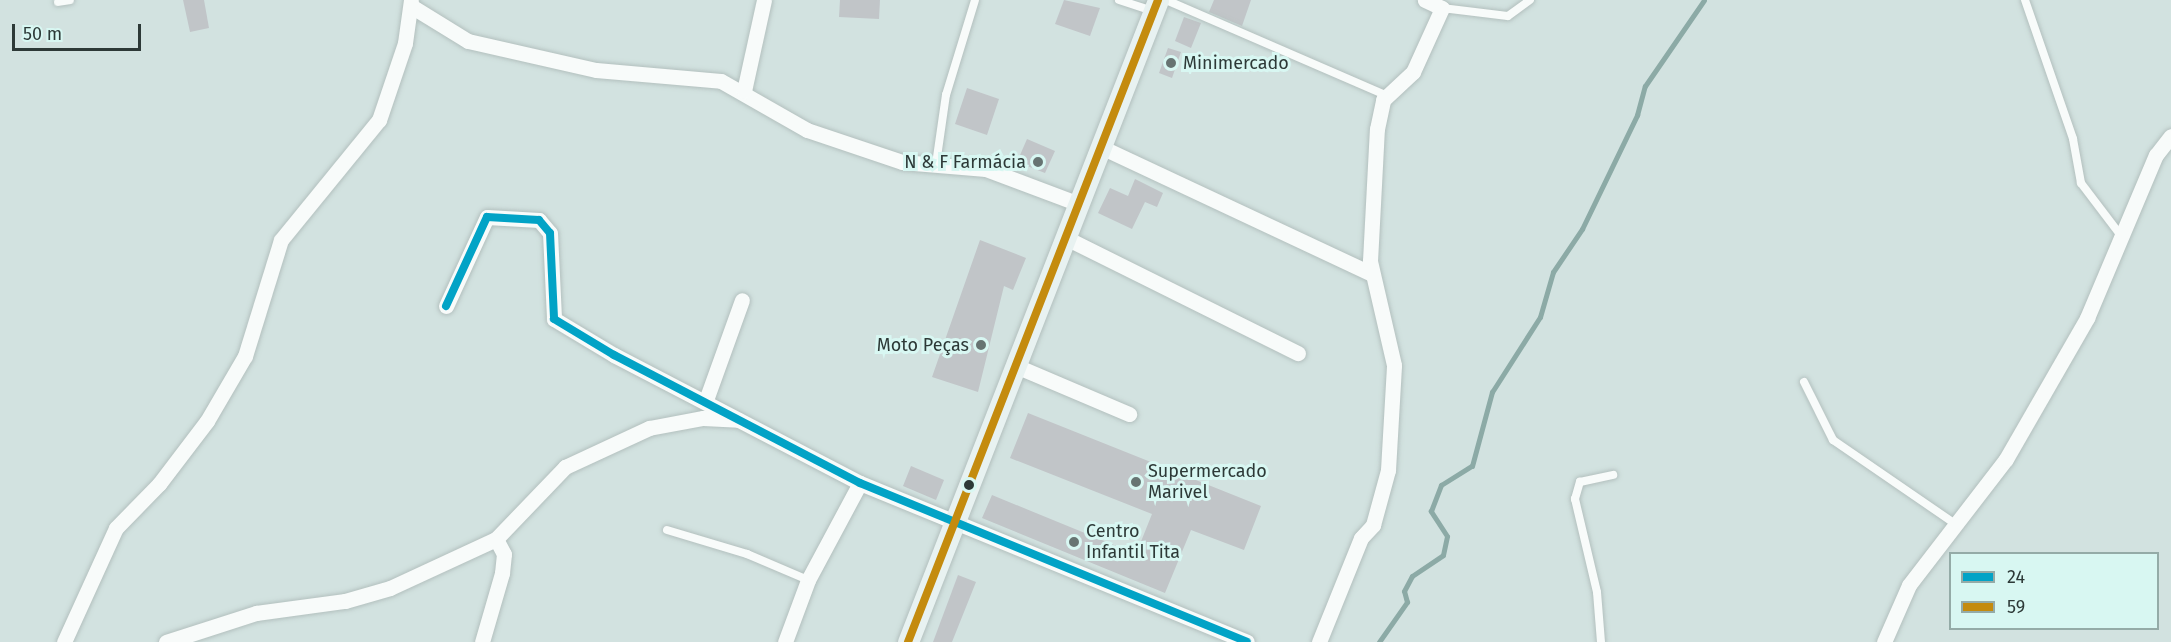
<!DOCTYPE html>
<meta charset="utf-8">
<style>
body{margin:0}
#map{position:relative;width:2171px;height:642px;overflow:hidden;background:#d2e2e0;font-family:"Fira Sans",sans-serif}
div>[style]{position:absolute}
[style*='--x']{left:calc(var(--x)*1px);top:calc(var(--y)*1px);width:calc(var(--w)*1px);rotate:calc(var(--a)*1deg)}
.stream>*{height:5px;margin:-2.5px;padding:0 2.5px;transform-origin:2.5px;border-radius:2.5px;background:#8caaa6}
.building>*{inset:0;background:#c1c5c8}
.roads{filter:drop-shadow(0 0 2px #b3c0be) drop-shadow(0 0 2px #b3c0be)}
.lane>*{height:8px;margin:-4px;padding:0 4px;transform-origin:4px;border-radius:4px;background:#f8fbfa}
.street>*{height:15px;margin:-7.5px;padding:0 7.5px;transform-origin:7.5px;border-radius:7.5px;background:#f8fbfa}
.secondary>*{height:21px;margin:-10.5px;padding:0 10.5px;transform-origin:10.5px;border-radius:10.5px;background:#e8f2f1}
.bus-1>*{height:8px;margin:-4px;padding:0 4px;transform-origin:4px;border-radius:4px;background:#02a3c6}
.bus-2>*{height:8px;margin:-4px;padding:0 4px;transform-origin:4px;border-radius:4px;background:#c48b0e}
.dots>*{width:16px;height:16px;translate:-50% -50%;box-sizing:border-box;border:3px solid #d8f7f2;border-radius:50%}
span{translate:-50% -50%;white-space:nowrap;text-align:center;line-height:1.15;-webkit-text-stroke:6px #d8f7f2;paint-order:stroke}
.poi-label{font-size:18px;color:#2d3937}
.left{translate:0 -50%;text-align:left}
.right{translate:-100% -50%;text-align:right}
.legend{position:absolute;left:1949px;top:552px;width:210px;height:78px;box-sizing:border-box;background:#d8f7f2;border:2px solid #94aba7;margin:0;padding:8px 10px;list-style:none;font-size:18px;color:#2d3937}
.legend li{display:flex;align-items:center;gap:12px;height:30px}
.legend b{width:30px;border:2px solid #94aba7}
.scale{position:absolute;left:12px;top:24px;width:129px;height:27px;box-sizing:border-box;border:3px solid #2d3937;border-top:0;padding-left:8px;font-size:18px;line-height:21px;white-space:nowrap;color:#2d3937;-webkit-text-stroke:4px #d8f7f2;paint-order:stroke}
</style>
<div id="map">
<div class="stream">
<div style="--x:1379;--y:642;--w:49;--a:-55"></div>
<div style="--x:1407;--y:602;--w:11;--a:-105"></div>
<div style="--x:1404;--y:591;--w:17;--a:-62"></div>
<div style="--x:1412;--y:576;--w:37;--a:-34"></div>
<div style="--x:1443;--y:555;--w:19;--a:-78"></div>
<div style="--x:1447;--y:536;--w:30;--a:-123"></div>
<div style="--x:1431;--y:511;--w:28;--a:-69"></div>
<div style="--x:1441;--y:485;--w:36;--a:-32"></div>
<div style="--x:1472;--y:466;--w:77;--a:-74.9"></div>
<div style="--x:1492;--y:392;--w:89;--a:-57.4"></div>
<div style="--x:1540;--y:317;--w:47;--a:-73.9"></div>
<div style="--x:1553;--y:272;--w:52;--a:-56"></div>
<div style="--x:1582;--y:229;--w:127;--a:-64.2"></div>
<div style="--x:1637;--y:115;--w:30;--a:-75"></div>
<div style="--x:1645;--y:86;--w:104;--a:-55.5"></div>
</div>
<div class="building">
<div style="clip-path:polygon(183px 0,204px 0,209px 28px,190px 32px)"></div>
<div style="clip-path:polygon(840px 0,880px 0,879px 19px,839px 17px)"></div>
<div style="clip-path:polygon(1064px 0,1100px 8px,1090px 36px,1055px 24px)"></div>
<div style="clip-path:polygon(1214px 0,1251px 0,1242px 26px,1209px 12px)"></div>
<div style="clip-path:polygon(1184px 17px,1201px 23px,1191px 48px,1175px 41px)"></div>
<div style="clip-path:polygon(1168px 48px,1181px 52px,1172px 78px,1159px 73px)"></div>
<div style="clip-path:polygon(967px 88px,999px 99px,987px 135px,955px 124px)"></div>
<div style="clip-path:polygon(1027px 139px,1055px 151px,1045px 173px,1017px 162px)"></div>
<div style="clip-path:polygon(1135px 179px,1163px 193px,1157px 207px,1145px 202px,1132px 229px,1098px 213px,1110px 188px,1128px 196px)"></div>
<div style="clip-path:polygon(980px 240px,1026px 258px,1013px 290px,1004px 286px,978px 392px,932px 377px)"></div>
<div style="clip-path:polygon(1028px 413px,1261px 506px,1244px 550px,1191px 530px,1165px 593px,982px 518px,992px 495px,1136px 554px,1152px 514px,1010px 458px)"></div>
<div style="clip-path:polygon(911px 466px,944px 480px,936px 500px,903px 486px)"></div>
<div style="clip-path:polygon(958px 575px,976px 582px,952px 642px,933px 642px)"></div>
</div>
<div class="roads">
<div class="lane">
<div style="--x:1119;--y:0;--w:36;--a:18"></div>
<div style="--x:1166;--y:0;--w:240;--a:23.4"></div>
<div style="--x:2025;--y:0;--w:147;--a:70.9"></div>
<div style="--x:2073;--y:139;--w:45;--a:79.7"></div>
<div style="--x:2081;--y:183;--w:68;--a:52.8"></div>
<div style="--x:58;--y:2;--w:12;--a:-9"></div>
<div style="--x:1442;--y:8;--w:66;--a:6.9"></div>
<div style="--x:1508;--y:16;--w:27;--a:-36"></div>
<div style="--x:936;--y:164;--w:70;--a:-81.8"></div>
<div style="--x:946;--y:95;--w:99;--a:-73"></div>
<div style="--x:1804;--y:382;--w:65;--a:63.4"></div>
<div style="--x:1833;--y:440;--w:148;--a:34.5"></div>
<div style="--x:667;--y:530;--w:84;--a:16.7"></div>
<div style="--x:747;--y:554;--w:66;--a:23.1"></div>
<div style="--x:1601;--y:642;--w:50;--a:-94.6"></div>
<div style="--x:1597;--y:592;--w:96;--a:-103.3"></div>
<div style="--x:1575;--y:499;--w:18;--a:-74"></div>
<div style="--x:1580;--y:482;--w:34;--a:-12"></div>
</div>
<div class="street">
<div style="--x:411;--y:6;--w:67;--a:31.6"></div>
<div style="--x:468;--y:41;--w:131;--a:12.8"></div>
<div style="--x:596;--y:70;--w:125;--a:5"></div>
<div style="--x:721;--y:81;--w:99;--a:29.7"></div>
<div style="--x:807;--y:130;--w:100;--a:18.6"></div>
<div style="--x:902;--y:162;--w:84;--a:4.8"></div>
<div style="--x:986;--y:169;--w:99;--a:20.6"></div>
<div style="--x:744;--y:91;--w:93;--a:-77.6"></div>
<div style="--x:1101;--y:147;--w:299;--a:25.1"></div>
<div style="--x:1066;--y:238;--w:259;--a:26.4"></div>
<div style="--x:446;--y:306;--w:98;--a:-65.3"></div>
<div style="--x:487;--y:217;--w:52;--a:3.3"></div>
<div style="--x:539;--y:220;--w:17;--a:50"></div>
<div style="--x:550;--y:233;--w:86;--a:87.3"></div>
<div style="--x:554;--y:319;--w:70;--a:31"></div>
<div style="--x:614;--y:355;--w:277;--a:27.5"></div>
<div style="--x:860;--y:483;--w:418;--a:22.3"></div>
<div style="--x:1016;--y:366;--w:123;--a:23"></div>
<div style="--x:706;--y:400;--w:106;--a:-70.2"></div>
<div style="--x:64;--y:642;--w:125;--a:-65.5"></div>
<div style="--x:116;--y:528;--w:62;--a:-45.7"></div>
<div style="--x:159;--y:484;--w:79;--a:-52.7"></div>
<div style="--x:207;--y:421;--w:75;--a:-59.7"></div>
<div style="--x:245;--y:356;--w:121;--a:-72.8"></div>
<div style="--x:281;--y:240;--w:155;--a:-50.8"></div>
<div style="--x:379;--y:120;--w:81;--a:-71.3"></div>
<div style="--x:405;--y:43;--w:43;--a:-82.1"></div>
<div style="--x:166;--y:642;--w:95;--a:-17.9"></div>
<div style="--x:256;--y:613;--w:90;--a:-7.7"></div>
<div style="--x:345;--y:601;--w:47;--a:-16.1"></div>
<div style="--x:390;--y:588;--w:117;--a:-24.8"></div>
<div style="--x:496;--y:539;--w:100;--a:-46.2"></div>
<div style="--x:565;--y:467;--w:93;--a:-24.9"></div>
<div style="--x:649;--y:428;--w:55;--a:-10.5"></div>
<div style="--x:703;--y:418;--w:35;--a:3"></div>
<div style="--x:482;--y:642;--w:72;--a:-73.8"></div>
<div style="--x:502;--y:573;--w:19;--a:-84"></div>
<div style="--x:504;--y:554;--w:17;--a:-118"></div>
<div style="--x:785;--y:642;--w:66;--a:-69.6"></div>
<div style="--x:808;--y:580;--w:110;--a:-61.8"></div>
<div style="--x:1319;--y:642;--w:112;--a:-68"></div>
<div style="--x:1361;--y:538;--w:18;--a:-47"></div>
<div style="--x:1373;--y:525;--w:57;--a:-74.7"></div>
<div style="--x:1388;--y:470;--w:105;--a:-86.7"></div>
<div style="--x:1394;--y:365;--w:107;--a:-103"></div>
<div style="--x:1370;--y:261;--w:132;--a:-87"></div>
<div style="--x:1377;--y:129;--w:30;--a:-78"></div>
<div style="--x:1383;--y:100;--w:41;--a:-43"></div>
<div style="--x:1413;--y:72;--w:70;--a:-65.6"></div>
<div style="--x:1442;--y:8;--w:19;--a:-155"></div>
<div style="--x:1884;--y:642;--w:62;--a:-66.3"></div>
<div style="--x:1909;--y:585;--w:159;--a:-52.4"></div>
<div style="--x:2006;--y:459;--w:163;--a:-60.1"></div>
<div style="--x:2087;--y:318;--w:177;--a:-67.1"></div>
<div style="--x:2156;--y:155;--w:24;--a:-52"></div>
</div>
<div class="secondary">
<div style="--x:908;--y:642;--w:689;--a:-68.72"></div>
</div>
</div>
<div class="bus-1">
<div style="--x:446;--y:306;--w:98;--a:-65.3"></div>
<div style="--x:487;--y:217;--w:52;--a:3.3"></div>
<div style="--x:539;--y:220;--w:17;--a:50"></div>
<div style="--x:550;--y:233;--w:86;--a:87.3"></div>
<div style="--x:554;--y:319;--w:70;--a:31"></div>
<div style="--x:614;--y:355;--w:277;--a:27.5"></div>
<div style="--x:860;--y:483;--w:418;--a:22.3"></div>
</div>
<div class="bus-2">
<div style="--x:908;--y:642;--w:689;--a:-68.72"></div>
</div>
<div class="dots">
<div style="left:1171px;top:63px;background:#677472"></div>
<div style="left:1038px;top:162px;background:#677472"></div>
<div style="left:981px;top:345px;background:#677472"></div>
<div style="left:1136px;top:482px;background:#677472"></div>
<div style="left:969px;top:485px;background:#2d3937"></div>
<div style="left:1074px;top:542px;background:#677472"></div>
</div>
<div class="poi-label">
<span class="left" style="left:1183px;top:63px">Minimercado</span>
<span class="right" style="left:1026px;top:162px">N &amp; F Farmácia</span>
<span class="right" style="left:969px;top:345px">Moto Peças</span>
<span class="left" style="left:1148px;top:482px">Supermercado<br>Marivel</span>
<span class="left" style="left:1086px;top:542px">Centro<br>Infantil Tita</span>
</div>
<ul class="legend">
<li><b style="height:8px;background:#02a3c6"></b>24</li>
<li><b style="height:8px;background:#c48b0e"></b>59</li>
</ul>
<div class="scale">50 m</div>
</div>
